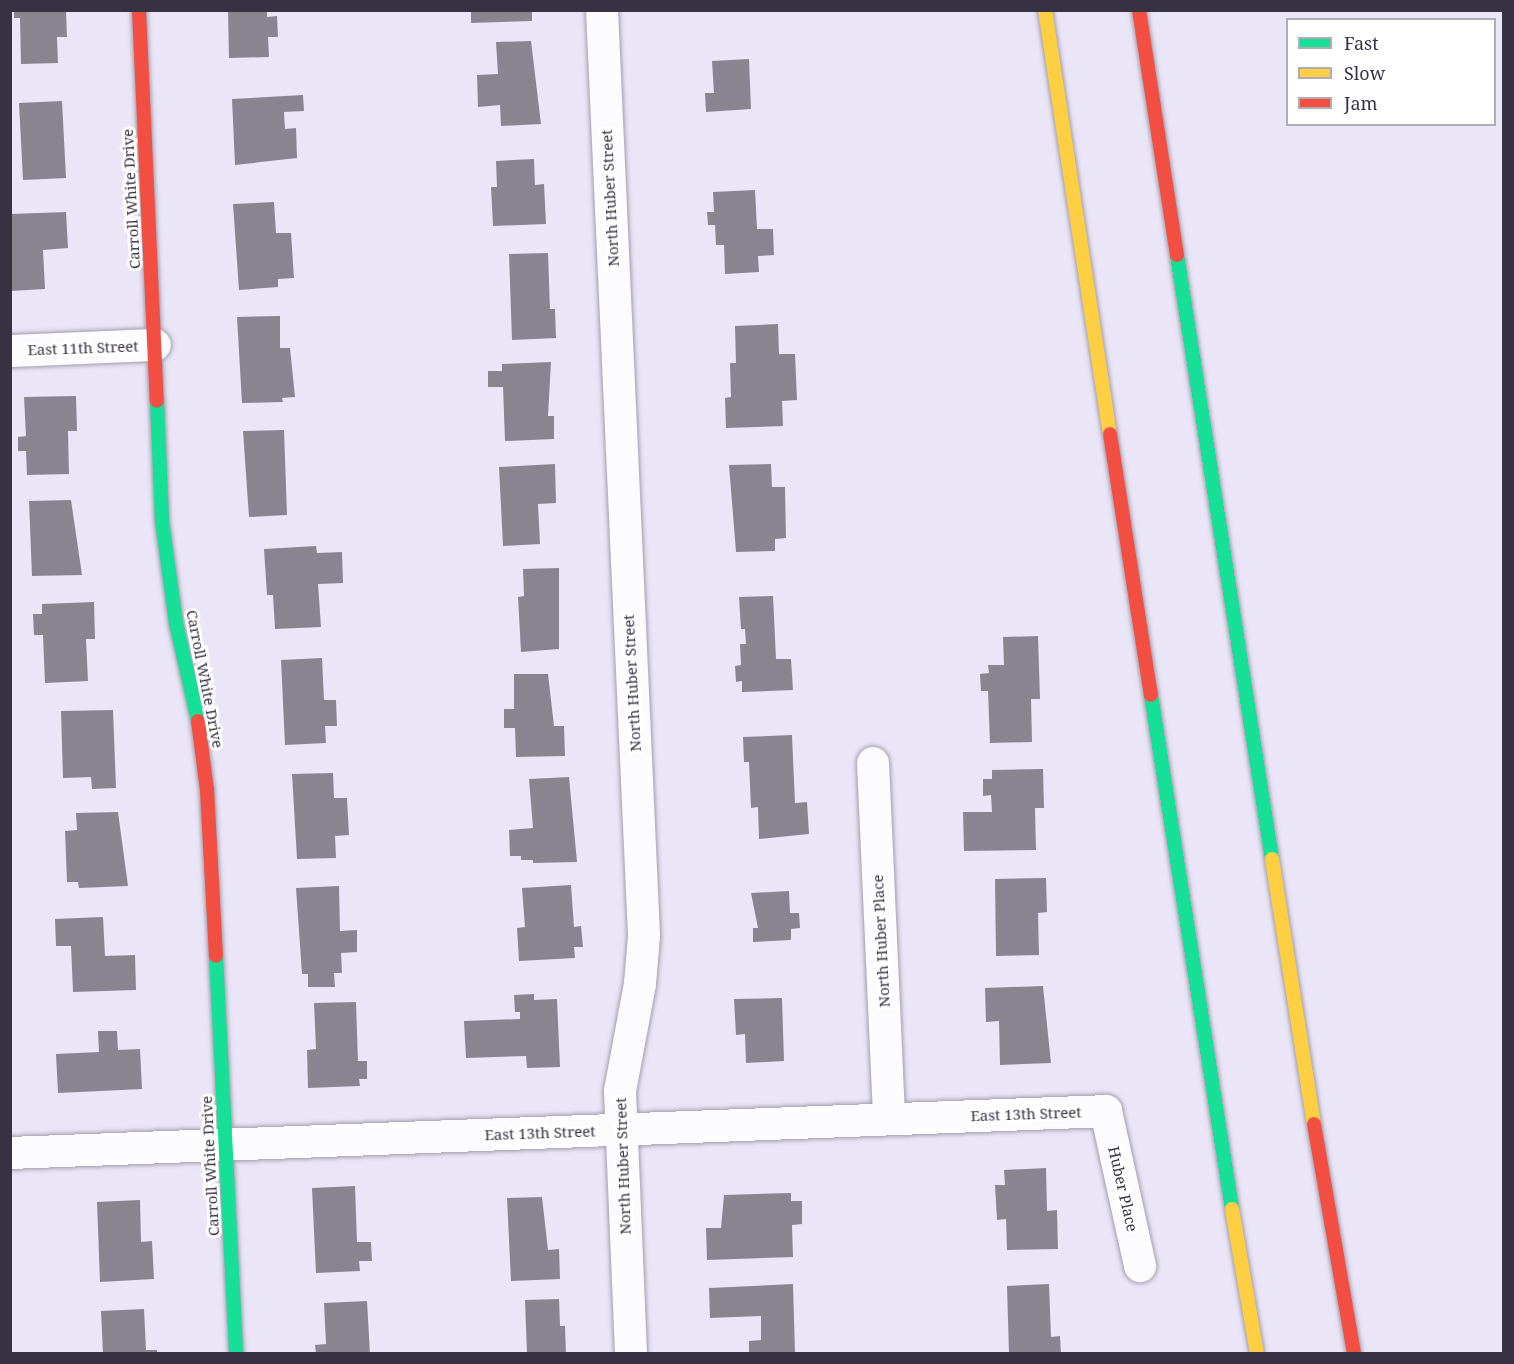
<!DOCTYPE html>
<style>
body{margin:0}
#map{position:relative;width:1514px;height:1364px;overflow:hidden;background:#eae6f8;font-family:"Noto Serif",serif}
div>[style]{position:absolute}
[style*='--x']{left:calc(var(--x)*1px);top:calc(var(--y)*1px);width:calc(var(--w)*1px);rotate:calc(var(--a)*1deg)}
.building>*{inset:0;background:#8a8491}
.roads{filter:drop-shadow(0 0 2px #a29ead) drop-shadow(0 0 2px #a29ead)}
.street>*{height:32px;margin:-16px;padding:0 16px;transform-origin:16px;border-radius:16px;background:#fcfbfe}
.fast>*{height:14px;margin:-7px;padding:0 7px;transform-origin:7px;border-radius:7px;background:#16e098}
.slow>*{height:14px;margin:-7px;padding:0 7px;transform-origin:7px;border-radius:7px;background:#ffcf43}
.jam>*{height:14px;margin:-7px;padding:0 7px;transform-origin:7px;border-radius:7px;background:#f24e42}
span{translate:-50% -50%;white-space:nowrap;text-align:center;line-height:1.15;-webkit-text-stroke:6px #fff;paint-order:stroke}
.street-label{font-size:15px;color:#373242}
.frame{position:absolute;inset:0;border:12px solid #373242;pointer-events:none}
.legend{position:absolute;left:1286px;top:18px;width:210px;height:108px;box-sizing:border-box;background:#fff;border:2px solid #afadb3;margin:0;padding:8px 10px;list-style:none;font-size:18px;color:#373242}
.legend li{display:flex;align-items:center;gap:12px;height:30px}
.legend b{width:30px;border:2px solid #afadb3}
</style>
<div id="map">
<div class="building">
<div style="clip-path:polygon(14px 10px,66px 10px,67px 37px,57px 37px,58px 63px,21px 64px,20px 18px,14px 18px)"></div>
<div style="clip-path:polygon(228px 10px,267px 10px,267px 17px,277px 16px,278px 37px,268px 37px,269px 57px,229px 58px)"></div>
<div style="clip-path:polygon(471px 10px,532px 10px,532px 21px,471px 23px)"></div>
<div style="clip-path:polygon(531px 41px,541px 124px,501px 126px,500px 105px,478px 107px,477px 75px,498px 74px,496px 42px)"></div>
<div style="clip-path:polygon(749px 59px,751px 109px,706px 112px,705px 93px,714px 93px,712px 61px)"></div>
<div style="clip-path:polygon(303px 95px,304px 111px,284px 112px,285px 129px,296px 128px,297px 158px,235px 165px,232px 99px)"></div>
<div style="clip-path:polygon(62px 101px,66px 178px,23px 180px,19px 103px)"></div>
<div style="clip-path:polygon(534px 159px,535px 185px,544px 184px,546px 224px,493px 226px,491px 187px,497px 187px,496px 161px)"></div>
<div style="clip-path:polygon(755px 190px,757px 229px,773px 229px,774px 255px,758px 256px,759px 272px,725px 274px,724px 245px,716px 245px,715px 225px,708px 225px,707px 212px,714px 212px,713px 192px)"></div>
<div style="clip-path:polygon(274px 202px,276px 233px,291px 233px,294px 278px,278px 279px,278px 287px,239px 290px,233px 204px)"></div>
<div style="clip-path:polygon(66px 212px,68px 248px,43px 250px,45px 289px,10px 291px,10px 214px)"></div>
<div style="clip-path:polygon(548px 253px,550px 309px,555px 309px,556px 338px,512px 340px,509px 254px)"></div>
<div style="clip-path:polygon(280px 316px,280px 348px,290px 348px,295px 397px,282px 398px,283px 402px,242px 403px,237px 317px)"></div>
<div style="clip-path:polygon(778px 324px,779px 354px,795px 354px,797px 400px,782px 401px,783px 426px,726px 428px,725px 398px,731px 397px,730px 363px,736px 363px,735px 326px)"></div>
<div style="clip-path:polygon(551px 362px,548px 416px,554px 416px,554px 439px,505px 441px,503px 387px,488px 387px,488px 371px,502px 371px,502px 364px)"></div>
<div style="clip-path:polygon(76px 396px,77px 431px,68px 431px,69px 474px,27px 475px,26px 451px,18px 451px,18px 437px,26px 436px,24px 397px)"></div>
<div style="clip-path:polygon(284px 430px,287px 515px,249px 517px,243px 431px)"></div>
<div style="clip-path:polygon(555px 464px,556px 503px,538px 504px,540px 544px,503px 546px,499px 467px)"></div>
<div style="clip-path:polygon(771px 464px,772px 487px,785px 487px,786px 538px,775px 539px,775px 551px,736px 552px,729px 465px)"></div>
<div style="clip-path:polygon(71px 500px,82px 575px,32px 576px,29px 501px)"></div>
<div style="clip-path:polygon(316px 546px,317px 553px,342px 552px,343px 583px,318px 584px,321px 627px,275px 629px,273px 595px,267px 595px,264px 549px)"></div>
<div style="clip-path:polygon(559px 568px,559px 649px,521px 652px,518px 597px,524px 596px,523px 569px)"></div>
<div style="clip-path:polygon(773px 596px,776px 659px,791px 659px,793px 690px,742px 692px,742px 681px,736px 682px,735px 666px,741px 665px,740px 644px,746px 644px,745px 629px,741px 629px,739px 597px)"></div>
<div style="clip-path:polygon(94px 602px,95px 639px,86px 639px,88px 681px,45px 683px,43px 635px,34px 635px,33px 614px,42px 614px,42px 604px)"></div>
<div style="clip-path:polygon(1038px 636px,1040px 699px,1031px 699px,1032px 742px,990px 743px,988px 691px,981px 691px,980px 674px,989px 673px,988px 665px,1004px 665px,1003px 637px)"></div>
<div style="clip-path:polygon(322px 658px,324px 700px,336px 700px,337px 726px,325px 726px,326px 743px,285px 745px,281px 660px)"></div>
<div style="clip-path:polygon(514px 674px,548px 674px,554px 726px,564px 726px,565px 756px,516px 757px,515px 728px,504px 728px,504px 709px,514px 709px)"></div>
<div style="clip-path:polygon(113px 710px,116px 788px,92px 789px,91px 777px,63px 778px,61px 711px)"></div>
<div style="clip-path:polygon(792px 735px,795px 803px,807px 802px,809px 834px,759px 839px,758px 807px,751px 808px,749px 762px,744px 762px,743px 737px)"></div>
<div style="clip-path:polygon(1043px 769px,1044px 808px,1035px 808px,1036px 850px,964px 851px,963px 812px,992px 812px,991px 795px,983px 796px,983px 779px,992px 779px,992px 770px)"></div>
<div style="clip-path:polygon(333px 773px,334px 798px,347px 798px,349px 835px,335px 836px,336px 858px,297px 859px,292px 774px)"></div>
<div style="clip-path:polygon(569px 777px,577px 862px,533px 863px,533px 860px,521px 860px,521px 856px,510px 856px,509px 830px,533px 828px,529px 779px)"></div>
<div style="clip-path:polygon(118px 812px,128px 886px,79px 888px,78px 882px,67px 882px,65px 831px,77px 830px,76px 813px)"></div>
<div style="clip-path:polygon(1046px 878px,1047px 912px,1038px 913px,1039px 955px,996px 956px,995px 879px)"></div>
<div style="clip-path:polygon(571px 885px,574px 927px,581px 926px,583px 947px,574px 947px,575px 958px,519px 961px,517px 928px,525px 927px,522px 888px)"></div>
<div style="clip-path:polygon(339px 886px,340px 931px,357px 930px,357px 952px,341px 953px,342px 973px,334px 973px,335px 987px,308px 987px,308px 974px,302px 974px,296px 888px)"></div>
<div style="clip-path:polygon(789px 891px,790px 913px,799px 913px,800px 928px,791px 929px,791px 940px,753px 942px,753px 928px,758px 928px,751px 893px)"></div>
<div style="clip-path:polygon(103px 917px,105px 956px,135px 955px,136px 990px,73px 992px,71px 946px,56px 946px,55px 919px)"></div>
<div style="clip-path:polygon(1043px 986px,1051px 1063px,1000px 1065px,999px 1021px,986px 1022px,985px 988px)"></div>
<div style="clip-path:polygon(534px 994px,534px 1000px,557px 999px,560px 1067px,527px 1068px,526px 1056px,466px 1058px,464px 1021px,520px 1019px,520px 1012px,515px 1012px,514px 995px)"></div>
<div style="clip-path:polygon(782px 998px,784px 1061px,746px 1063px,745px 1034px,736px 1035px,734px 999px)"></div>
<div style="clip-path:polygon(356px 1002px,358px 1061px,367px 1061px,367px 1079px,359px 1079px,360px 1086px,308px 1088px,307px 1050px,316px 1049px,314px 1003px)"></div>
<div style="clip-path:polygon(98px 1031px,117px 1031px,118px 1050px,140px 1049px,142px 1089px,58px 1093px,56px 1054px,99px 1052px)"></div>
<div style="clip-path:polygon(1046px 1168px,1047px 1211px,1057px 1210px,1058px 1249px,1007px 1250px,1006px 1219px,997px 1220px,995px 1185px,1005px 1185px,1004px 1170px)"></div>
<div style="clip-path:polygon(355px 1186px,357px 1242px,371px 1242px,372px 1261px,359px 1261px,360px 1271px,316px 1273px,312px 1188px)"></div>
<div style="clip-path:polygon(791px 1193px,791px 1201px,802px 1201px,802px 1224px,792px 1225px,793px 1257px,707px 1260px,706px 1228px,721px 1228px,724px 1195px)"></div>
<div style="clip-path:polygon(542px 1197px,548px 1250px,559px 1249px,560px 1279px,511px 1281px,507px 1198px)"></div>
<div style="clip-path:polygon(140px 1200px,141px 1242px,152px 1241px,154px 1279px,100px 1282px,97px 1202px)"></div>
<div style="clip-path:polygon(793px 1284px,795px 1354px,749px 1354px,749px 1341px,761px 1340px,761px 1316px,710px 1318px,709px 1288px)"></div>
<div style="clip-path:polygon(1049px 1284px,1051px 1337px,1060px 1336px,1061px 1354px,1009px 1354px,1007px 1286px)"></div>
<div style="clip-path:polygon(559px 1299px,560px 1326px,565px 1326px,566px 1354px,527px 1354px,525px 1300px)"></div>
<div style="clip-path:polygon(367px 1301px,370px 1354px,316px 1354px,315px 1345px,326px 1344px,324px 1303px)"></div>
<div style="clip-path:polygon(144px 1309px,146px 1350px,157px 1350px,157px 1354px,103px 1354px,101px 1311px)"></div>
</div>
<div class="roads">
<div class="street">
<div style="--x:602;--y:10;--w:927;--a:87.4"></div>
<div style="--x:644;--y:936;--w:48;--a:94.8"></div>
<div style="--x:640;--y:984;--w:109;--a:100.6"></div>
<div style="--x:620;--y:1091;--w:263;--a:87.6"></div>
<div style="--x:10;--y:351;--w:145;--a:-2.4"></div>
<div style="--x:873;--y:763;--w:356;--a:87.4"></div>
<div style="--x:10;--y:1153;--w:1097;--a:-2.19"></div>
<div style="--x:1106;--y:1111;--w:159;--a:77.6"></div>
</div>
<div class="fast">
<div style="--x:1177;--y:255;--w:611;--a:81.06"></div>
<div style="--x:157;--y:401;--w:120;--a:87.6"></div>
<div style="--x:162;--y:521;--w:103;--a:82.2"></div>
<div style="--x:176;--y:623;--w:100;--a:77.3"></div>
<div style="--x:1151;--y:695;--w:520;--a:81.04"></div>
<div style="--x:216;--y:956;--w:399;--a:87.1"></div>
</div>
<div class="slow">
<div style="--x:1045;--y:10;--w:429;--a:81.3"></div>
<div style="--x:1272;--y:859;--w:268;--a:81"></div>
<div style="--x:1232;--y:1209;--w:147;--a:80.2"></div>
</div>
<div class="jam">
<div style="--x:139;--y:10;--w:391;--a:87.4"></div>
<div style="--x:1139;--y:10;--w:248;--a:81.2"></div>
<div style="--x:1110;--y:434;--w:264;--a:81.1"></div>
<div style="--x:198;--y:721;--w:70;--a:82.6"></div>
<div style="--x:207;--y:790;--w:166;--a:86.9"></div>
<div style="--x:1314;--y:1124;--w:233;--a:80.1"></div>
</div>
</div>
<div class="street-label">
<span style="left:610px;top:198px;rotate:-93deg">North Huber Street</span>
<span style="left:131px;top:199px;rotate:-93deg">Carroll White Drive</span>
<span style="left:83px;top:348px;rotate:-2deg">East 11th Street</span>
<span style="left:205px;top:679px;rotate:79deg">Carroll White Drive</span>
<span style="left:632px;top:683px;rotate:-93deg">North Huber Street</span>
<span style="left:881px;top:941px;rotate:-93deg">North Huber Place</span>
<span style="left:1026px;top:1114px;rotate:-2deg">East 13th Street</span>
<span style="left:540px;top:1133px;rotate:-2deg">East 13th Street</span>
<span style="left:210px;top:1166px;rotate:-93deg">Carroll White Drive</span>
<span style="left:623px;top:1166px;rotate:-92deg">North Huber Street</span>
<span style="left:1123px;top:1189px;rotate:77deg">Huber Place</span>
</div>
<div class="frame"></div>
<ul class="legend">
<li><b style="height:8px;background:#16e098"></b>Fast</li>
<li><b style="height:8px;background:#ffcf43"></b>Slow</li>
<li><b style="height:8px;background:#f24e42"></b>Jam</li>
</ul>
</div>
